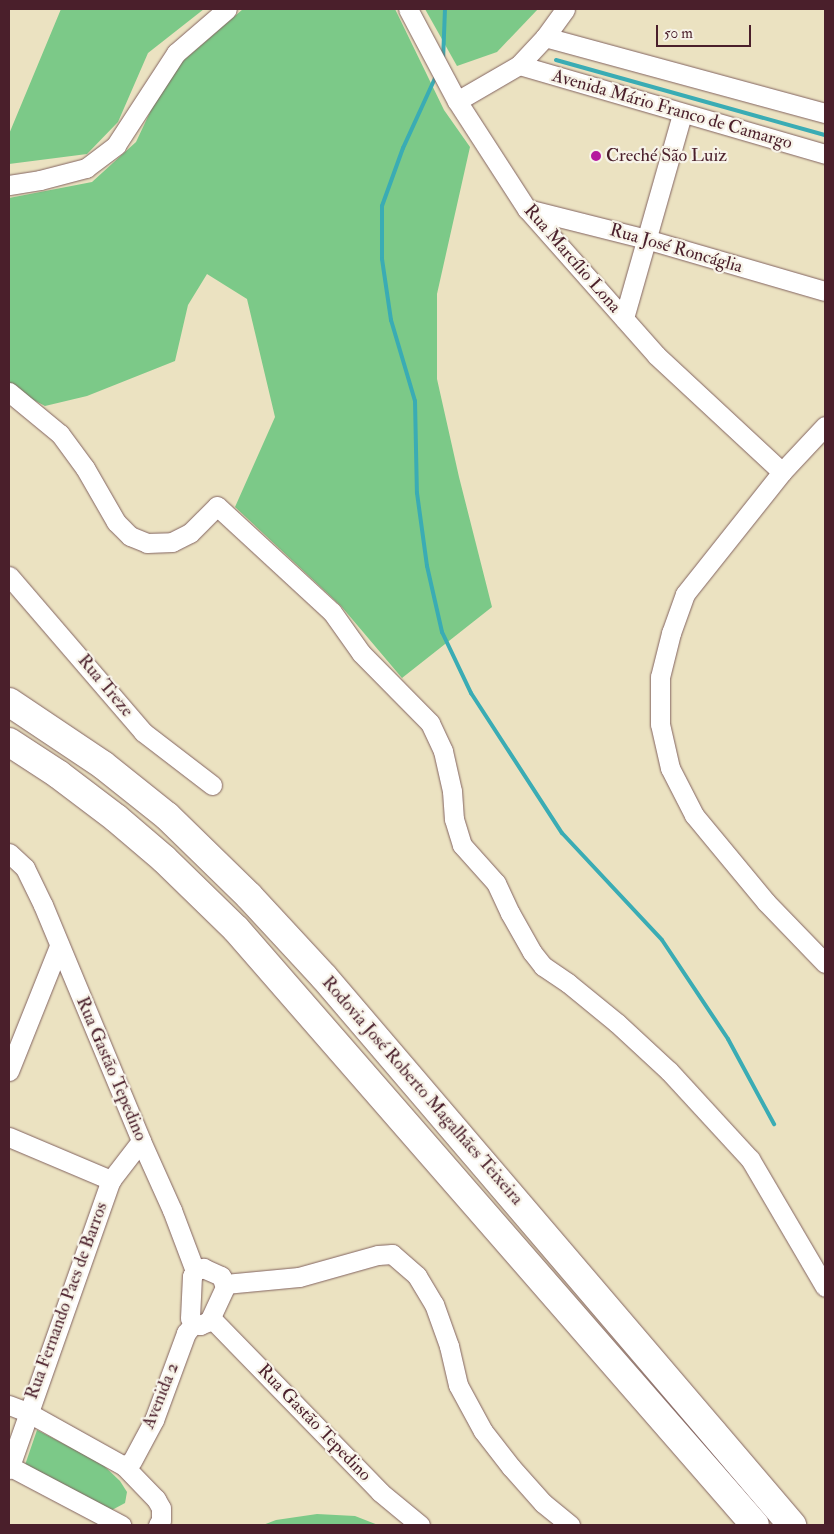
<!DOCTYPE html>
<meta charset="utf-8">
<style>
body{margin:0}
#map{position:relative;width:834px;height:1534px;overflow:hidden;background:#ebe2c1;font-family:"IM FELL Double Pica",serif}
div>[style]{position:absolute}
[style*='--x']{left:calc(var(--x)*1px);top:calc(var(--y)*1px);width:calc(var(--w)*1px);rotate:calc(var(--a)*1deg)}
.green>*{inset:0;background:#7cc988}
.stream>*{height:4px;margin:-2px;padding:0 2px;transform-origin:2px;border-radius:2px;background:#3aacb4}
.roads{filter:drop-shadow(0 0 1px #826360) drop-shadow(0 0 1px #826360)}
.minor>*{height:19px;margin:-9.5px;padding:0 9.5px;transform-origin:9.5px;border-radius:9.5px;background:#fff}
.highway>*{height:28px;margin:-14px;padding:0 14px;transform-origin:14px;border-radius:14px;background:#fff}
.dots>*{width:14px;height:14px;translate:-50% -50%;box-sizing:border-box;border:2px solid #f7f3e8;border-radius:50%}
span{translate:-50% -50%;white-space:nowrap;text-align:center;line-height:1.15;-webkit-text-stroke:4.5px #f7f3e8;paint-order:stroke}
.street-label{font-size:18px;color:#4a1f2b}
.poi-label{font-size:18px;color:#4a1f2b}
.left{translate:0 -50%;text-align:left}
.frame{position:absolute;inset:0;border:10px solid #4a1f2b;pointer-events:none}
.scale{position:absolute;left:656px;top:25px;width:95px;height:22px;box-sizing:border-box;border:2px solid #4a1f2b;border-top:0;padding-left:6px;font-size:15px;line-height:18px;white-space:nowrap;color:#4a1f2b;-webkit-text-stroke:4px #f7f3e8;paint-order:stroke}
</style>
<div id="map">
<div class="green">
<div style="clip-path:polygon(61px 9px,204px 9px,148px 53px,118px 122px,87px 154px,9px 164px,9px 134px)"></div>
<div style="clip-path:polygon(243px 9px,395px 9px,444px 110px,470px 147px,437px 294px,437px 379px,459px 477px,492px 607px,402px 678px,341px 606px,235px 507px,275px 417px,247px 299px,207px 274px,188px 305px,175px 361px,87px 396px,45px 406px,9px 387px,9px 198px,92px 182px,136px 142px,168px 74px)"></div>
<div style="clip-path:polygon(425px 9px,538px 9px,497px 52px,457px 66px)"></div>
<div style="clip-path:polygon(37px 1430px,101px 1463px,120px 1481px,127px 1492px,125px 1503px,112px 1510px,25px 1465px)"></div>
<div style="clip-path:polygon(317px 1514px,355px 1516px,378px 1525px,263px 1525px,276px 1520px)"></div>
</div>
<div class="stream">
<div style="--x:556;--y:60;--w:279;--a:15.6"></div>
<div style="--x:443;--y:61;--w:52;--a:-87.8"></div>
<div style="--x:436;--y:76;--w:79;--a:114.6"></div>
<div style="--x:403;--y:148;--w:62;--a:109.9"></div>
<div style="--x:382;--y:206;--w:53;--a:90"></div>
<div style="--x:382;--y:259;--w:62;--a:81.6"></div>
<div style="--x:391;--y:320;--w:84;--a:73.5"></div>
<div style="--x:415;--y:401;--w:92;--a:88.8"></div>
<div style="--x:417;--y:493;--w:74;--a:82.2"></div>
<div style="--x:427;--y:566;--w:68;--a:77.2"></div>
<div style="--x:442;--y:632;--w:68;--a:64.6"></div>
<div style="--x:471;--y:693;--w:167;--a:57"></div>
<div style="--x:562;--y:833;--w:146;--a:46.9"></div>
<div style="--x:662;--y:940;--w:119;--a:56.3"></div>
<div style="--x:728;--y:1039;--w:97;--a:61.6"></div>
</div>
<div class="roads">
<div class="minor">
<div style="--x:408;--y:9;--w:104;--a:62"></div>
<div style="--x:457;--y:101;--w:129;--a:57.1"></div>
<div style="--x:527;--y:209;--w:195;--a:48.5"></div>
<div style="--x:656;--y:355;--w:172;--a:42.9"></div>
<div style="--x:545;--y:37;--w:290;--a:15.2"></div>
<div style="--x:519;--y:65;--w:319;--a:16.2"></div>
<div style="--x:457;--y:101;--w:72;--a:-30.1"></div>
<div style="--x:519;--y:65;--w:38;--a:-47"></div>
<div style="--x:545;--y:37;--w:34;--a:-54"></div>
<div style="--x:9;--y:185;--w:31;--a:-9"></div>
<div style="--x:40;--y:180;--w:48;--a:-14.6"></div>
<div style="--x:86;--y:168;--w:38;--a:-37"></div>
<div style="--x:116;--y:145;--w:110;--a:-56.9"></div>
<div style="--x:176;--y:53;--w:67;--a:-40.8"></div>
<div style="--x:527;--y:209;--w:123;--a:14.1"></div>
<div style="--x:646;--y:239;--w:186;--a:16.2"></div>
<div style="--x:624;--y:318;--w:212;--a:-74.1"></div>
<div style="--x:9;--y:392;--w:66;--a:39.5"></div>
<div style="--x:60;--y:434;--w:42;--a:53.7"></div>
<div style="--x:85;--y:468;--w:62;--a:60.1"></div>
<div style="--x:116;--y:522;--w:20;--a:45"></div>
<div style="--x:130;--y:536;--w:18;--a:22"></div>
<div style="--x:147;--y:543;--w:25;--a:-2"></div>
<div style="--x:172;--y:542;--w:20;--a:-27"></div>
<div style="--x:190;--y:533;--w:38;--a:-45"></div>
<div style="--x:217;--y:506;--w:156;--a:42.7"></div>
<div style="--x:332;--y:612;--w:50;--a:54.7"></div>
<div style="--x:361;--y:653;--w:98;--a:45.4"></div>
<div style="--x:430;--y:723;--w:31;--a:65"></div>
<div style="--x:443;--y:751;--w:41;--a:77.3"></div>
<div style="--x:452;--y:791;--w:28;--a:86"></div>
<div style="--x:454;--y:819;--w:27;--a:73"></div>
<div style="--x:462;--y:845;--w:51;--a:48.2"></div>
<div style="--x:496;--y:883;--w:33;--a:65"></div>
<div style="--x:510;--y:913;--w:45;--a:60.6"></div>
<div style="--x:532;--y:952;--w:18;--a:52"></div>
<div style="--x:543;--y:966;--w:30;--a:34"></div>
<div style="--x:568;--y:983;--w:63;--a:39.2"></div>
<div style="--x:617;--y:1023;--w:71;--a:42.7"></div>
<div style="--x:669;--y:1071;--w:120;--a:47.4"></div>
<div style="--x:750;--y:1159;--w:148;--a:59.6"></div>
<div style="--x:825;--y:426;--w:63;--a:133.1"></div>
<div style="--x:782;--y:472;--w:156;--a:128.5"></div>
<div style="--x:685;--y:594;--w:41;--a:109.7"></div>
<div style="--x:671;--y:633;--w:45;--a:104"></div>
<div style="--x:660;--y:677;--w:47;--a:90"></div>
<div style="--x:660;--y:724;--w:45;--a:77.2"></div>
<div style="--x:670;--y:768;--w:53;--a:62.9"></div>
<div style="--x:694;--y:815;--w:113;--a:50.4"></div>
<div style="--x:766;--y:902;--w:85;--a:46"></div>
<div style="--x:9;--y:576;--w:206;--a:49.3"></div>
<div style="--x:143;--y:732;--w:87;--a:37.5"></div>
<div style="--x:9;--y:853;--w:22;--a:43"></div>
<div style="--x:25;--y:868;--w:41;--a:64.1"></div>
<div style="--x:43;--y:905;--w:256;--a:67.4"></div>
<div style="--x:141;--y:1141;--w:76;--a:65.8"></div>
<div style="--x:172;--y:1210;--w:65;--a:69.3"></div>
<div style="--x:9;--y:1071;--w:135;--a:-68.2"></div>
<div style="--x:9;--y:1137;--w:111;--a:22.9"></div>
<div style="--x:203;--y:1268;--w:20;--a:24"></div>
<div style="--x:221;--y:1276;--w:12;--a:70"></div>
<div style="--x:225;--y:1287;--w:38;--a:115"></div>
<div style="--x:209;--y:1321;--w:10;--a:156"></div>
<div style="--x:200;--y:1325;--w:6;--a:-162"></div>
<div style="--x:194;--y:1323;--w:6;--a:-129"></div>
<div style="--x:190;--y:1318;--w:42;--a:-87.3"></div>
<div style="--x:192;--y:1276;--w:6;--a:-59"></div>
<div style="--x:195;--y:1271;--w:9;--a:-21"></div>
<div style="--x:225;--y:1284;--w:74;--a:-5.4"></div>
<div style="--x:299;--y:1277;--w:82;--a:-15.6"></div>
<div style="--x:378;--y:1255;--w:14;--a:-4"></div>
<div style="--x:392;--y:1254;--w:33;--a:41"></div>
<div style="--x:417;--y:1276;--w:33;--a:59"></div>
<div style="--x:434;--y:1304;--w:45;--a:70.3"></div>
<div style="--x:449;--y:1346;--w:40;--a:77"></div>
<div style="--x:458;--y:1385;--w:52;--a:61.5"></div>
<div style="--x:483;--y:1431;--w:46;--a:52.1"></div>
<div style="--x:511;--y:1467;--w:48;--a:48.4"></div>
<div style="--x:543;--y:1503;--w:35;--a:39"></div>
<div style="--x:211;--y:1318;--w:243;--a:45.8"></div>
<div style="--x:380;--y:1492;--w:52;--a:39.5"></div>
<div style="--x:9;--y:1405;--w:19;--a:21"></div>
<div style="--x:27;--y:1412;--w:111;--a:29.1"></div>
<div style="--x:124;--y:1466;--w:46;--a:45.9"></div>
<div style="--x:156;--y:1499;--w:10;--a:61"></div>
<div style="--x:161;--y:1508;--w:12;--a:90"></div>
<div style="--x:161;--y:1520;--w:6;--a:121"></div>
<div style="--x:9;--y:1466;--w:127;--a:27.8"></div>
<div style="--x:124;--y:1466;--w:9;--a:-32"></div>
<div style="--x:132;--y:1461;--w:47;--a:-61.8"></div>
<div style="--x:154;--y:1420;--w:93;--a:-69.8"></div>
<div style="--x:186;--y:1333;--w:13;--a:-51"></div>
<div style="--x:9;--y:1469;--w:306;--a:-70.6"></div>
<div style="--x:111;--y:1180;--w:49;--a:-52.4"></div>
</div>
<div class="highway">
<div style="--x:9;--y:702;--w:113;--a:33.8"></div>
<div style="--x:103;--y:765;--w:82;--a:38.6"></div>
<div style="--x:167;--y:816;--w:115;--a:44.3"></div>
<div style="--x:249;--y:896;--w:110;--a:47.2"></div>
<div style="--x:324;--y:977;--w:721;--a:49.5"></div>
<div style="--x:9;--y:742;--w:59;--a:33.1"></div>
<div style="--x:58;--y:774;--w:73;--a:37.2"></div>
<div style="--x:116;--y:818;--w:63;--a:40.5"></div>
<div style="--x:164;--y:859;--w:100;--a:44.2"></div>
<div style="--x:236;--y:929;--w:790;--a:48.95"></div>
</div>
</div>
<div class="dots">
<div style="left:596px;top:156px;background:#b5179e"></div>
</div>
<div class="street-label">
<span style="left:672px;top:110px;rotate:16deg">Avenida Mário Franco de Camargo</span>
<span style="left:676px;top:249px;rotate:16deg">Rua José Roncáglia</span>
<span style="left:572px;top:259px;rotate:49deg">Rua Marcílio Lona</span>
<span style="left:105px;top:686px;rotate:50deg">Rua Treze</span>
<span style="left:111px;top:1069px;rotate:67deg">Rua Gastão Tepedino</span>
<span style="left:422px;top:1091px;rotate:49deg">Rodovia José Roberto Magalhães Teixeira</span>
<span style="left:67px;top:1301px;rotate:-70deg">Rua Fernando Paes de Barros</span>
<span style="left:161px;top:1396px;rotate:-68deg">Avenida 2</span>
<span style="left:314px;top:1423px;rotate:46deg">Rua Gastão Tepedino</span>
</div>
<div class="poi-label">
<span class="left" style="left:606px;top:156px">Creché São Luiz</span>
</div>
<div class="frame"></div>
<div class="scale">50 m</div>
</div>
